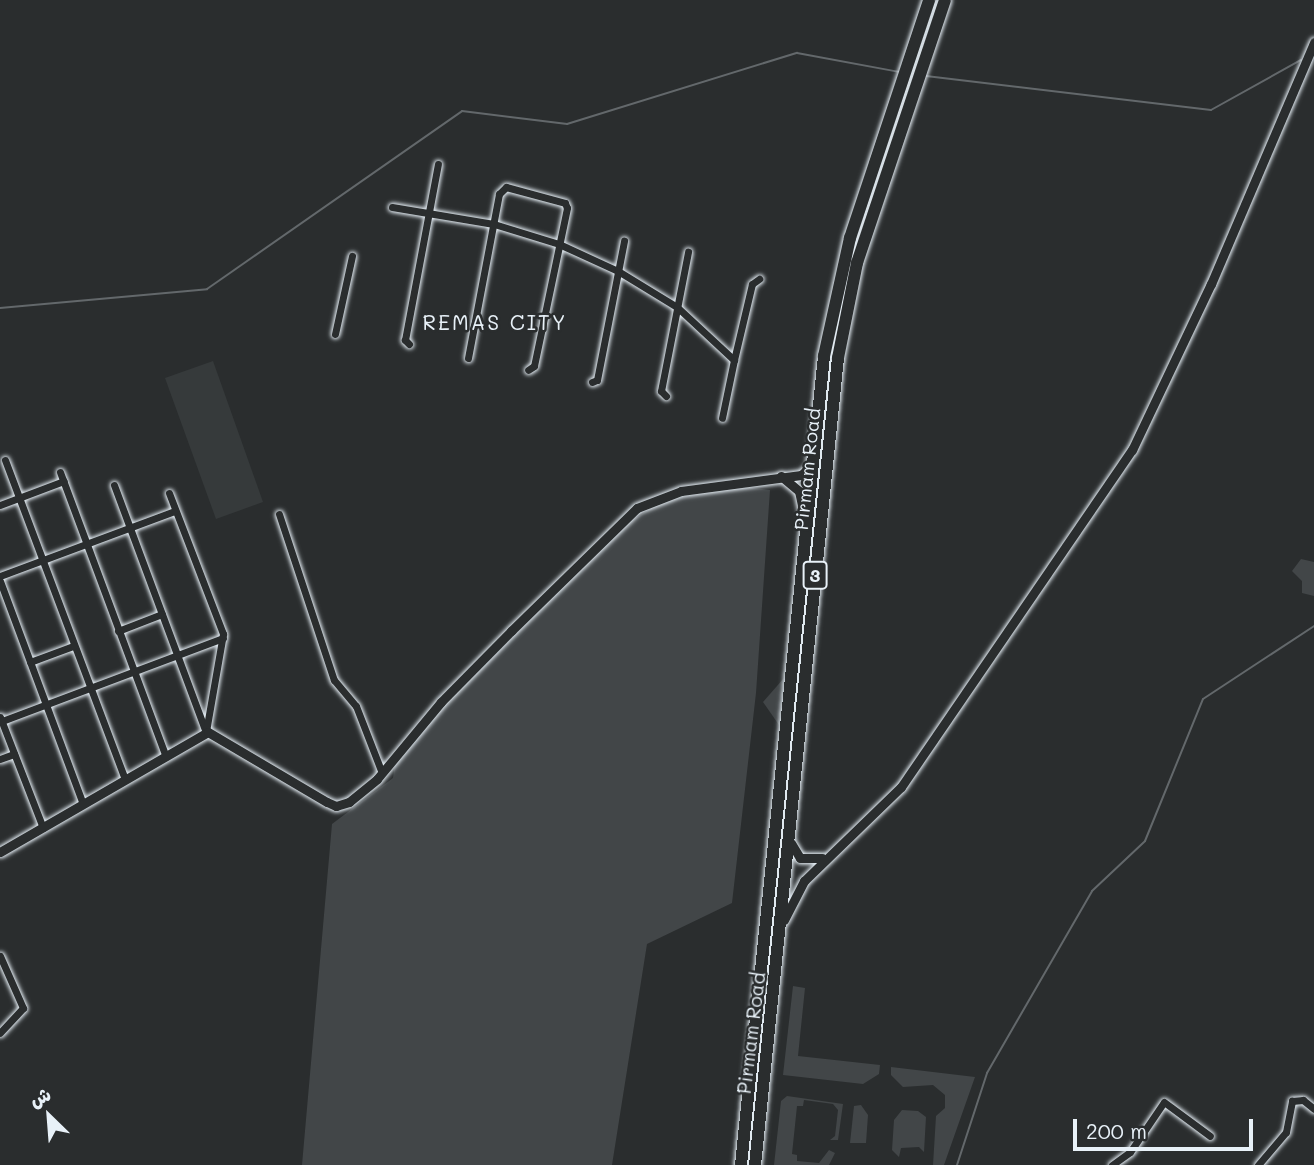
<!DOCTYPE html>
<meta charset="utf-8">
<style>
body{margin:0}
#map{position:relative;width:1314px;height:1165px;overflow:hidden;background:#2a2d2e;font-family:Mali,"Playpen Sans Arabic",sans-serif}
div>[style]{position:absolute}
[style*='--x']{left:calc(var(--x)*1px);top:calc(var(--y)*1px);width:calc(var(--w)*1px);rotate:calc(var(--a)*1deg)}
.built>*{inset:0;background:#363a3b}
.green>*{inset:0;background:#424648}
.stream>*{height:2px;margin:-1px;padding:0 1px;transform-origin:1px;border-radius:1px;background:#63686b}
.roads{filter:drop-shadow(0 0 2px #e8f1f8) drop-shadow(0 0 2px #e8f1f8)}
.minor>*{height:7px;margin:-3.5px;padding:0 3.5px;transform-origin:3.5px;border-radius:3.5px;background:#2a2d2e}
.tertiary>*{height:9px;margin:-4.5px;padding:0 4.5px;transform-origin:4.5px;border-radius:4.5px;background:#2a2d2e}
.trunk>*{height:12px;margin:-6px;padding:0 6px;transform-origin:6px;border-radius:6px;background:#2a2d2e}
span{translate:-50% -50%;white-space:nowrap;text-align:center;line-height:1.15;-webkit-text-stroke:5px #2a2d2e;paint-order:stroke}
.shield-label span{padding:2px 5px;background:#2a2d2e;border:2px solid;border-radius:5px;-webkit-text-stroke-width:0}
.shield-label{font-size:18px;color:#e8f1f8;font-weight:700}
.street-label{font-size:19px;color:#e8f1f8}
.neighbourhood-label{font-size:21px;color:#e8f1f8;letter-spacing:2px}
.north{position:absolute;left:14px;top:1081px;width:70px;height:70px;-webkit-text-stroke:5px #2a2d2e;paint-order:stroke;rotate:335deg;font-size:19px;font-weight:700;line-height:28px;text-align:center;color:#e8f1f8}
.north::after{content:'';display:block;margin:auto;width:24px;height:32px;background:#e8f1f8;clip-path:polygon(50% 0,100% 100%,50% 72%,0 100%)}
.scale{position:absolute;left:1073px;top:1119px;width:180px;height:32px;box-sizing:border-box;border:4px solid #e8f1f8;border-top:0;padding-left:9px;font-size:21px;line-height:24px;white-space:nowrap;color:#e8f1f8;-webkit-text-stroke:5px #2a2d2e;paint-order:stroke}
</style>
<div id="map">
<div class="built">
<div style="clip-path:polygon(213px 361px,263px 502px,216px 519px,165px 378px)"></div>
</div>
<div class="green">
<div style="clip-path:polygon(735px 486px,770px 490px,756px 693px,732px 903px,647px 944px,612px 1165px,302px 1165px,332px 824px,393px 778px,395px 763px,440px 710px,628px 523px,663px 501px)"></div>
<div style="clip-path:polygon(1301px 559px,1314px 562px,1314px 596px,1302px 593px,1302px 581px,1292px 571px)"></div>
<div style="clip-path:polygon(784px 678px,779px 725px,763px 702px)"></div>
<div style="clip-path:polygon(793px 986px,805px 988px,798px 1056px,880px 1065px,879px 1074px,863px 1084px,783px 1075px)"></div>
<div style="clip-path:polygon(891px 1067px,975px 1077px,944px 1165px,933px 1165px,936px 1116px,945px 1108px,945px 1095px,933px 1085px,903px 1087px,891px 1075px)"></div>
<div style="clip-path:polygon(787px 1096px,843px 1104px,838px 1140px,830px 1140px,835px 1136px,838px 1110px,833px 1104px,804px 1100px,803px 1106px,797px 1106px,792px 1154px,797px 1155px,797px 1161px,819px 1163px,829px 1150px,835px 1153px,829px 1165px,774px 1165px,781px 1101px)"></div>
<div style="clip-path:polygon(861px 1105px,868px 1115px,866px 1143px,850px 1143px,854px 1106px)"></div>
<div style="clip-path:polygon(902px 1110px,918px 1111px,926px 1117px,924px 1152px,919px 1147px,901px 1148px,899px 1157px,892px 1150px,894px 1120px)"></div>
</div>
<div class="stream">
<div style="--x:926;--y:76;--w:287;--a:6.8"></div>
<div style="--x:1211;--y:110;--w:103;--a:-29.1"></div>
<div style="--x:0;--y:308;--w:208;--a:-5.2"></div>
<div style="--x:207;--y:289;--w:311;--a:-34.9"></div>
<div style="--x:462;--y:111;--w:106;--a:7.1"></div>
<div style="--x:567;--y:124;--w:241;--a:-17.2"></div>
<div style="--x:797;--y:53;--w:105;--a:10.5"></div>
<div style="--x:957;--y:1165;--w:97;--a:-71.9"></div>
<div style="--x:987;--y:1073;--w:210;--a:-60"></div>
<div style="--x:1092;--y:891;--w:73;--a:-43.3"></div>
<div style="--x:1145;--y:841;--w:153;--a:-67.8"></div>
<div style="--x:1203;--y:699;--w:133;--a:-33.3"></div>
</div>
<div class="roads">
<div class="minor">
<div style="--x:392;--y:207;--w:103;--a:9.5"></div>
<div style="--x:494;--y:224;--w:68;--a:17.1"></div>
<div style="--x:559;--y:244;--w:65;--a:24.6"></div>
<div style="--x:618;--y:271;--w:69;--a:31.4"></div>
<div style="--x:677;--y:307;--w:78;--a:42.9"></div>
<div style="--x:734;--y:360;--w:59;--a:101.7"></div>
<div style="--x:335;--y:334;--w:80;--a:-77.7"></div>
<div style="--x:409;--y:344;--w:6;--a:-135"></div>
<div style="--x:405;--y:340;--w:179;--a:-79.4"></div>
<div style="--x:468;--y:358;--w:167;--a:-79.3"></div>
<div style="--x:499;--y:194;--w:10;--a:-45"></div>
<div style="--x:506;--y:187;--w:61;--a:15.2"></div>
<div style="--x:565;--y:203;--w:5;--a:68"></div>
<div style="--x:567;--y:208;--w:161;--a:101.8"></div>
<div style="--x:534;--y:366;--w:7;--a:146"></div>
<div style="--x:734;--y:360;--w:78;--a:-76.7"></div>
<div style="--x:752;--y:284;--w:9;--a:-36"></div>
<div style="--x:592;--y:382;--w:5;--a:-22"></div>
<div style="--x:597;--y:380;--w:142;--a:-79"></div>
<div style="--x:666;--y:396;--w:7;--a:-135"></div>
<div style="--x:661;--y:391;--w:142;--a:-79"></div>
<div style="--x:5;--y:460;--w:341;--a:69.4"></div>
<div style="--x:60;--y:472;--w:302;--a:69.6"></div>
<div style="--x:114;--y:485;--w:264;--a:69.6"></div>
<div style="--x:169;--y:493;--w:151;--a:69"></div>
<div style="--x:223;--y:634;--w:98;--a:99.9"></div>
<div style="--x:0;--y:505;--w:68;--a:-20.6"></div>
<div style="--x:279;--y:514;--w:175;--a:71.7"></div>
<div style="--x:334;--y:680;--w:34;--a:50"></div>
<div style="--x:356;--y:706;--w:72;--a:68.8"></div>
<div style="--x:0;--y:576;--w:187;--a:-20.4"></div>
<div style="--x:0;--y:581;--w:238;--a:69.6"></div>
<div style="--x:118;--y:631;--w:47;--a:-21.1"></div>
<div style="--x:30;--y:662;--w:46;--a:-20.4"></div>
<div style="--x:0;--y:717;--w:119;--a:68.8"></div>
<div style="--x:2;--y:721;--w:236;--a:-20.6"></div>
<div style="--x:0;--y:759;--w:15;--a:-20"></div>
<div style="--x:0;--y:956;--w:57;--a:66.1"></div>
<div style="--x:23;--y:1008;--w:34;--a:133"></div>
<div style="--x:1112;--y:1165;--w:22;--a:-36"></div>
<div style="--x:1130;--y:1152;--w:60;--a:-55.8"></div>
<div style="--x:1164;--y:1102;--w:57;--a:36.5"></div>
<div style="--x:1258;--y:1165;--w:43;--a:-49.7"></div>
<div style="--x:1286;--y:1132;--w:32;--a:-79"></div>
<div style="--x:1292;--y:1101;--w:11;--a:-5"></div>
<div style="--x:1303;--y:1100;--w:14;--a:39"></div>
</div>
<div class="tertiary">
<div style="--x:781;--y:476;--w:23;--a:40"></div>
<div style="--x:799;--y:491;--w:35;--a:78"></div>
<div style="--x:791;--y:843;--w:17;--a:59"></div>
<div style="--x:800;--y:858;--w:22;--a:0"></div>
<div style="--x:0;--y:852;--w:240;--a:-30"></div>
<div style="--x:208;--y:732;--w:138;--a:30.5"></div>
<div style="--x:327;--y:802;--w:10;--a:24"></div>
<div style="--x:336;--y:806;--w:14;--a:-17"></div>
<div style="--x:349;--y:802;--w:36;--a:-39"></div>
<div style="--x:377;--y:779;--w:100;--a:-50.3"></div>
<div style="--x:441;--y:702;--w:100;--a:-45.4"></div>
<div style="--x:511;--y:631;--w:176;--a:-44.3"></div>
<div style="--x:637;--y:508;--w:47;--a:-21.1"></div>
<div style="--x:681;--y:491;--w:121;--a:-7.6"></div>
<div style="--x:801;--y:475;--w:15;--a:-42"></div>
<div style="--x:784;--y:920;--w:44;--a:-62.9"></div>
<div style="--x:804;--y:881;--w:135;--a:-44.1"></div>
<div style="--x:901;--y:787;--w:409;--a:-55.6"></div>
<div style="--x:1132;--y:450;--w:184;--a:-64.6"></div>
<div style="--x:1211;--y:284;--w:263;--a:-66.9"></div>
</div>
<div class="trunk">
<div style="--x:741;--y:1165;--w:813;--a:-84.14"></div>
<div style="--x:824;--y:356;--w:121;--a:-77.6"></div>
<div style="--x:850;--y:238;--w:251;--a:-71.6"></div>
<div style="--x:755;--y:1165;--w:811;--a:-84.13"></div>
<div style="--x:838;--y:358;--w:97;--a:-78.7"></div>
<div style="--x:857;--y:263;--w:277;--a:-71.5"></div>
</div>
</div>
<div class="shield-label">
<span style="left:815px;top:575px">3</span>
</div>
<div class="street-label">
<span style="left:807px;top:469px;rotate:-84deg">Pirmam Road</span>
<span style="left:751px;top:1033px;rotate:-83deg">Pirmam Road</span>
</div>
<div class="neighbourhood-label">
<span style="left:495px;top:322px">REMAS CITY</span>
</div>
<div class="north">ش</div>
<div class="scale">200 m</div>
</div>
